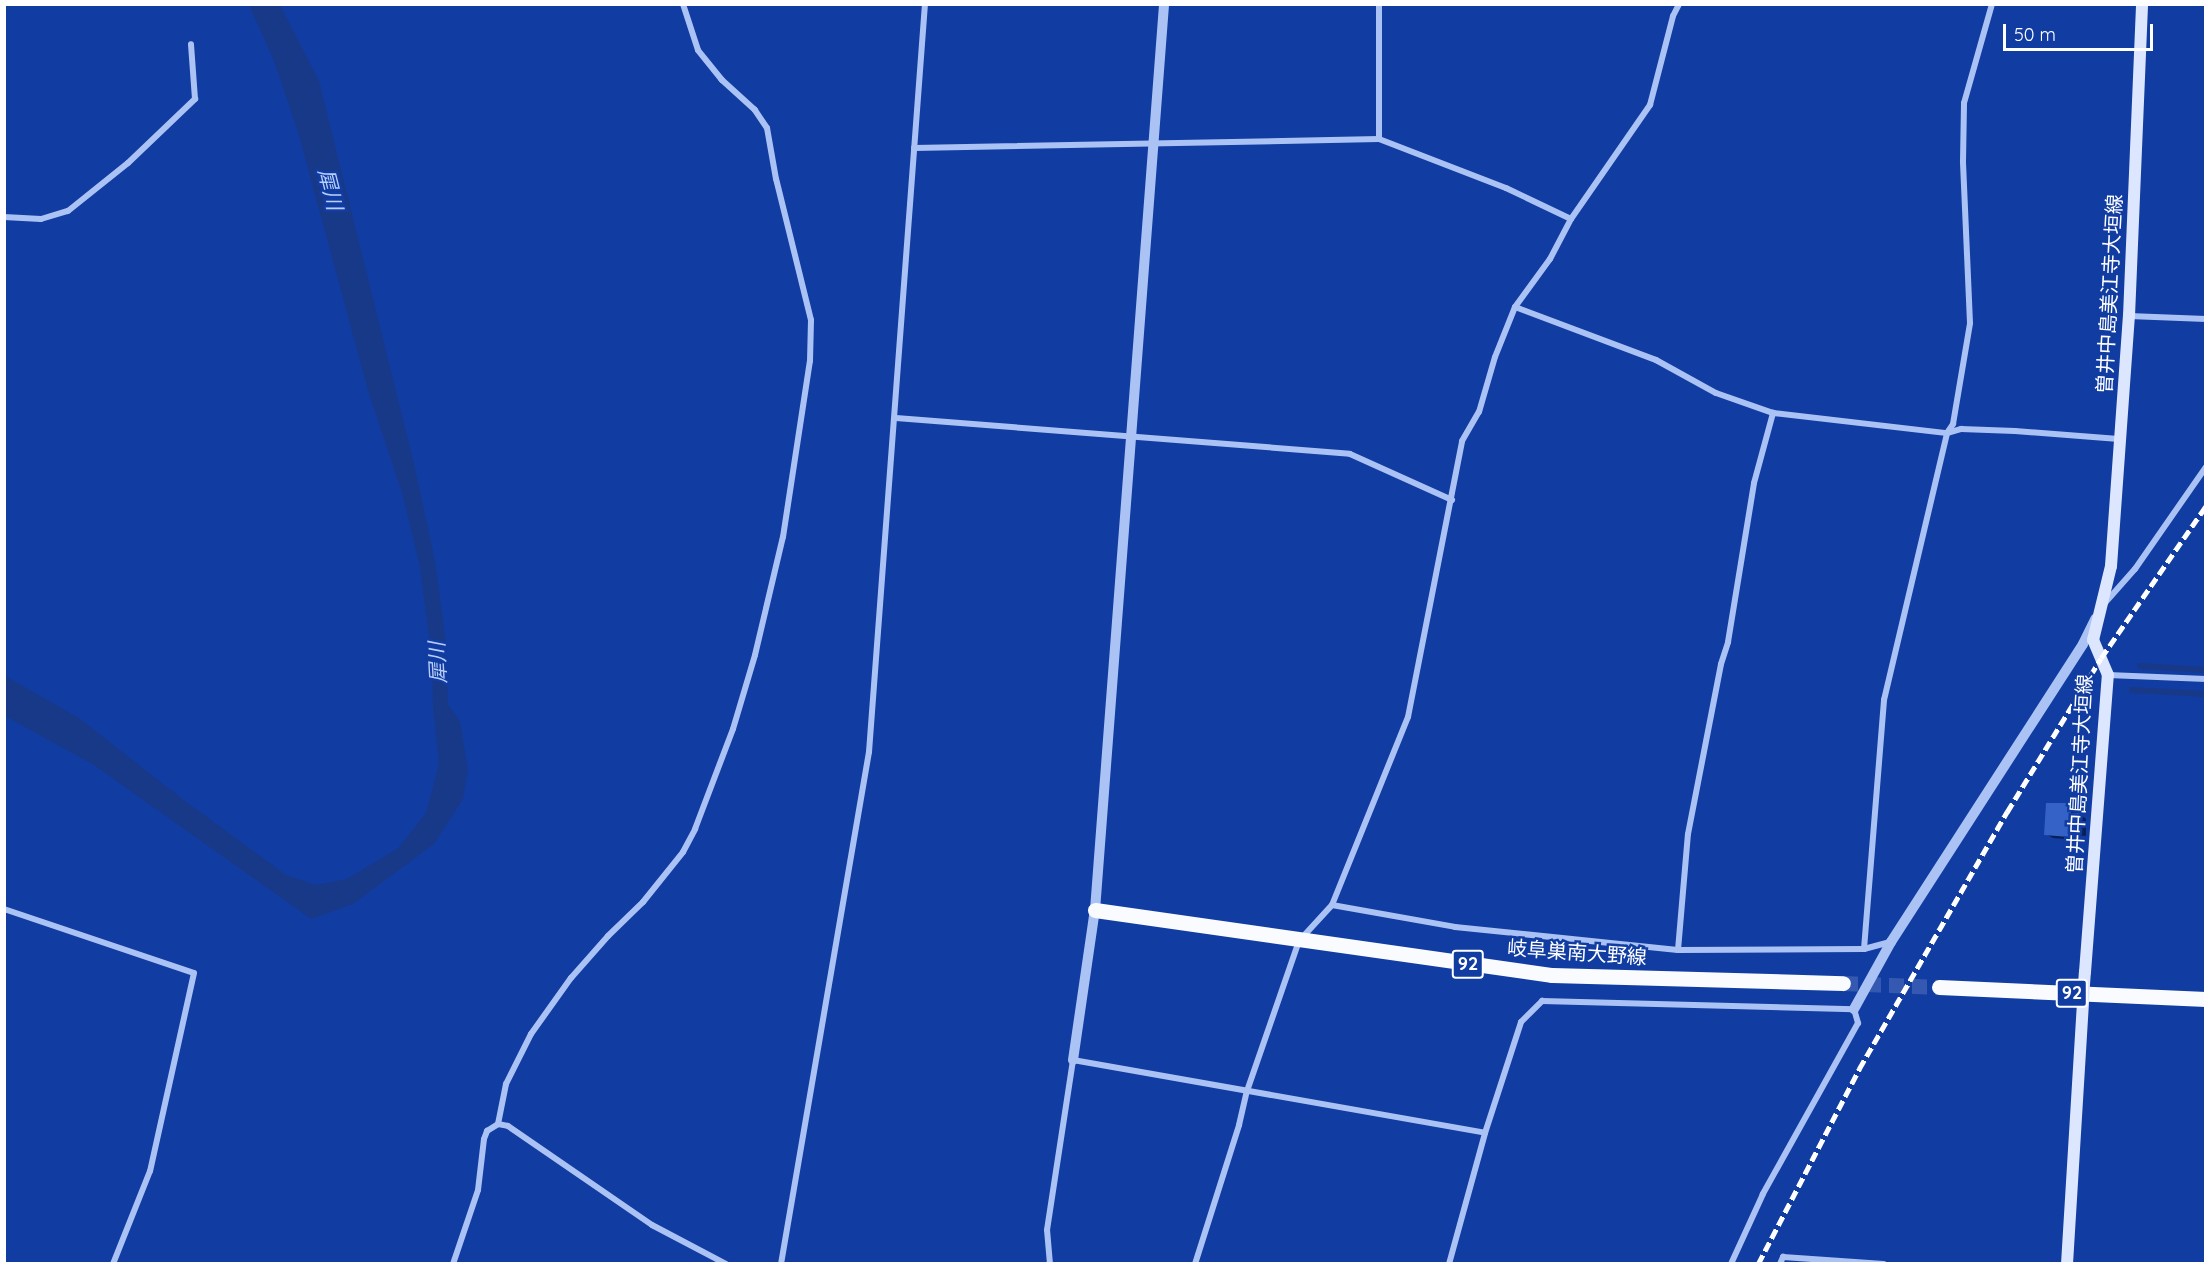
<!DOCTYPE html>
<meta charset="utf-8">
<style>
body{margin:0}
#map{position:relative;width:2210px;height:1268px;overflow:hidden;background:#113ca2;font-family:Quicksand,"Noto Sans JP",sans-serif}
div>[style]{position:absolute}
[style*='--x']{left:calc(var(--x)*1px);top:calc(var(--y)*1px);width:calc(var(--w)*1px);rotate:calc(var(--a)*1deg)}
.water>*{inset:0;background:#183988}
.shadow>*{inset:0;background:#0007}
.stream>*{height:6px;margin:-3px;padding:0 3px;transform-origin:3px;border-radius:3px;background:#183988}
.building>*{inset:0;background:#3562c7}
.primary-tunnel>*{height:15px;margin-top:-7.5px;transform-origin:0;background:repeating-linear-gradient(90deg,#3559b0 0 15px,transparent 0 23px)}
.minor>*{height:6px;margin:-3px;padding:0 3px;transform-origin:3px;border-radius:3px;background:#abc2f5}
.tertiary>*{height:10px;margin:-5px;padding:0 5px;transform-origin:5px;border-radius:5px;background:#abc2f5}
.secondary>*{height:12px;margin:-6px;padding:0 6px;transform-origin:6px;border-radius:6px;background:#dce6fe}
.primary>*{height:15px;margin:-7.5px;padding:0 7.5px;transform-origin:7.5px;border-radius:7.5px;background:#f9fbff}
.rail>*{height:4.5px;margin-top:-2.25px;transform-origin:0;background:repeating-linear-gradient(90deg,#fff 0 10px,transparent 0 14.5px)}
.secondary-bridge>*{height:12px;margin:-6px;padding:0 6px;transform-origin:6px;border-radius:6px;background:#dce6fe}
span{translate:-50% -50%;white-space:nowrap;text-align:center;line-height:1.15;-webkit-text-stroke:5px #113ca2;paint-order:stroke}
.shield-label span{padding:2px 4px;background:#113ca2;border:2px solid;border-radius:4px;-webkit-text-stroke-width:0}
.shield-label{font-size:18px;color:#fff;font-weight:700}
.street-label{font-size:20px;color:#fff}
.water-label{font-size:21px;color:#b8cdfb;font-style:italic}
.frame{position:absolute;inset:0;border:6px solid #fff;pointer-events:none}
.scale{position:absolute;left:2003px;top:24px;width:150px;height:27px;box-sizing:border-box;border:3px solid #fff;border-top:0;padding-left:8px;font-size:18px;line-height:21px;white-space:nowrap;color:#fff;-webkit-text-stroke:4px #113ca2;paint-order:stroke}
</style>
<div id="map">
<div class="water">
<div style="clip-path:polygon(249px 5px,280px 5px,319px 81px,414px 464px,435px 561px,446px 642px,448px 705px,460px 721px,468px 770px,463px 799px,434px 844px,353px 904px,311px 919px,94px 765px,5px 716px,5px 676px,79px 718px,181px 798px,286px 875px,316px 885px,347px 879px,398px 848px,426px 813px,439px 764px,433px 708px,432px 661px,420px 567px,402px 493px,369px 394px,298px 132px,274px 61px)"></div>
</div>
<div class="shadow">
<div style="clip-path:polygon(2070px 805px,2086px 819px,2086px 836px,2076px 835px,2077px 840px,2053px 838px,2046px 834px)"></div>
</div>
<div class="stream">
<div style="--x:2140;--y:666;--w:66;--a:3.5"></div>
<div style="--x:2132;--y:690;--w:74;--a:3.1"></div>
</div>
<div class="building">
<div style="clip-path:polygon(2046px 803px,2071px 803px,2071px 813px,2079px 813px,2079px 833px,2069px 832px,2070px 837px,2044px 835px)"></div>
</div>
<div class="primary-tunnel">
<div style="--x:1843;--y:983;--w:96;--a:2.4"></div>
</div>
<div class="minor">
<div style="--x:1379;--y:139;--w:135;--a:-90"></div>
<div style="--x:914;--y:148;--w:465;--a:-1.1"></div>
<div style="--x:1379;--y:139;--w:136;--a:21.1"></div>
<div style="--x:1506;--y:188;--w:72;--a:25.5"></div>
<div style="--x:4;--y:217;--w:37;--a:3"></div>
<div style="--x:41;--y:219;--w:28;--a:-17"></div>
<div style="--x:68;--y:211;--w:77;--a:-38.7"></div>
<div style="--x:128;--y:163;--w:93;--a:-43.7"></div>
<div style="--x:195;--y:99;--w:55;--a:-94.2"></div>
<div style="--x:1515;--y:307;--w:151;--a:20.6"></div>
<div style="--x:1656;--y:360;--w:68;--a:28.8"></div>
<div style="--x:1716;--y:393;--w:60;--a:19.3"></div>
<div style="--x:1773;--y:413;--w:175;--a:6.6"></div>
<div style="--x:1947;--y:433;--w:15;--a:-16"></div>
<div style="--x:1961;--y:429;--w:54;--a:2.1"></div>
<div style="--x:2015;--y:431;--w:104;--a:4.4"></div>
<div style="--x:2129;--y:316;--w:77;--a:2.2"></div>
<div style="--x:896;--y:418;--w:455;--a:4.5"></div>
<div style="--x:1350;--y:454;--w:112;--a:24.3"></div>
<div style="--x:2104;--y:604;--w:47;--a:-48.5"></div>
<div style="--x:2135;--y:569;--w:124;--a:-55.2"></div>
<div style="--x:2108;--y:675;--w:98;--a:2.3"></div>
<div style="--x:1332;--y:905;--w:125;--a:10.1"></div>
<div style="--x:1455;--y:927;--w:224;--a:5.9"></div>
<div style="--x:1678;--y:950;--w:186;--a:-0.3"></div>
<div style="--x:1864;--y:949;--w:28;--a:-15"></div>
<div style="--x:4;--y:909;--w:200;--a:18.6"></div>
<div style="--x:194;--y:973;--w:203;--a:102.5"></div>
<div style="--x:150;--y:1171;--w:100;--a:111.7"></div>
<div style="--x:1864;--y:949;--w:250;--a:-85.4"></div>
<div style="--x:1884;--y:700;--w:274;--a:-76.7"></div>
<div style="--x:1947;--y:433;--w:11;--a:-56"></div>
<div style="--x:1953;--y:424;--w:102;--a:-80.4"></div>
<div style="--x:1970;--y:323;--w:162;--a:-92.5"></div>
<div style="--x:1963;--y:161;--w:58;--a:-89"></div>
<div style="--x:1964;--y:103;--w:103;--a:-74.2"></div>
<div style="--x:1678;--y:950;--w:116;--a:-85.1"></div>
<div style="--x:1688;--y:834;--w:173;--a:-79"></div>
<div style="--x:1721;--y:664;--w:23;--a:-72"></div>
<div style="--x:1728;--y:642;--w:161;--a:-80.7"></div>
<div style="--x:1754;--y:483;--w:73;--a:-74.8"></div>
<div style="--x:498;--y:1124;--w:41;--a:-78.7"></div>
<div style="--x:506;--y:1084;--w:56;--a:-63.4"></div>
<div style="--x:531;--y:1034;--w:69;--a:-54.5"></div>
<div style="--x:571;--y:978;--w:56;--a:-48.6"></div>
<div style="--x:608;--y:936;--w:49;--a:-44.2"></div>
<div style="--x:643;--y:902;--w:64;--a:-51.3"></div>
<div style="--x:683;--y:852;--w:26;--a:-62"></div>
<div style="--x:695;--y:829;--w:107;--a:-69.2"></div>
<div style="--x:733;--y:729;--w:77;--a:-73.4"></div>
<div style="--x:755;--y:655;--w:121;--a:-76.7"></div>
<div style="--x:783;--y:537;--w:178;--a:-81.3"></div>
<div style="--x:810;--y:361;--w:41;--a:-88.6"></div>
<div style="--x:811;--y:320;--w:145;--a:-103.9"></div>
<div style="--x:776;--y:179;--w:52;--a:-100"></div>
<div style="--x:767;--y:128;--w:22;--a:-124"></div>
<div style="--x:755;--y:110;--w:45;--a:-137.7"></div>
<div style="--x:722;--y:80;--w:38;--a:-129"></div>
<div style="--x:698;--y:50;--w:48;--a:-108.1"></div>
<div style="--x:453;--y:1264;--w:78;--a:-71.3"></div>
<div style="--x:478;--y:1190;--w:51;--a:-83.3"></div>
<div style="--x:484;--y:1139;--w:9;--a:-69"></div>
<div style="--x:487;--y:1131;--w:13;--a:-32"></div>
<div style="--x:498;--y:1124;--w:10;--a:11"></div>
<div style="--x:508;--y:1126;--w:175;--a:34.5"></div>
<div style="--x:652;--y:1225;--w:84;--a:27.8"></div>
<div style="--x:781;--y:1264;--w:520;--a:-80.25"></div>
<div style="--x:869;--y:752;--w:750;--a:-85.72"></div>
<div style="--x:1050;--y:1264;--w:34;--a:-95"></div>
<div style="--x:1047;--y:1230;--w:172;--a:-81.3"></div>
<div style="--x:1073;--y:1060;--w:418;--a:10"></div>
<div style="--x:1195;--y:1264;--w:146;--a:-72.4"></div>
<div style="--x:1239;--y:1125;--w:35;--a:-77"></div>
<div style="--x:1247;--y:1091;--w:159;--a:-70.9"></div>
<div style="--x:1299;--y:941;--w:49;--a:-47.5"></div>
<div style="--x:1332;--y:905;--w:203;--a:-68"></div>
<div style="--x:1408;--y:717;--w:281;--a:-78.9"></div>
<div style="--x:1462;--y:441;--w:34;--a:-60"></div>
<div style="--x:1479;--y:412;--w:57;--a:-73.8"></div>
<div style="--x:1495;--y:357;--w:54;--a:-68.2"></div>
<div style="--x:1515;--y:307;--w:59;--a:-53.9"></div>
<div style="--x:1550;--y:259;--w:45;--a:-62.3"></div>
<div style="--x:1571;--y:219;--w:139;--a:-55.3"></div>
<div style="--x:1650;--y:105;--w:92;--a:-75.5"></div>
<div style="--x:1673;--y:16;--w:13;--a:-63"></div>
<div style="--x:1449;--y:1264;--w:136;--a:-74.6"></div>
<div style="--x:1485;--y:1133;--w:117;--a:-72"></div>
<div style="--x:1521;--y:1022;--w:30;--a:-45"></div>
<div style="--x:1542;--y:1001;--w:312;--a:1.5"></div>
<div style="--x:1854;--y:1009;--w:15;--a:74"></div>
<div style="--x:1858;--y:1023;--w:196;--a:119.1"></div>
<div style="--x:1763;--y:1194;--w:77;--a:114.6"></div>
<div style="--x:1780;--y:1264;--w:8;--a:-67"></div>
<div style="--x:1783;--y:1257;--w:101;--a:4"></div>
</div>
<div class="tertiary">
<div style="--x:1854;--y:1009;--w:77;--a:-61.1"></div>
<div style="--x:1891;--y:942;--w:354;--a:-57.2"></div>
<div style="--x:2083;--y:644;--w:28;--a:-64"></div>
<div style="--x:1073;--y:1060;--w:152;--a:-81.7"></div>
<div style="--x:1095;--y:910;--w:909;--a:-85.64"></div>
</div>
<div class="secondary">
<div style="--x:2085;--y:972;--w:298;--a:-85.6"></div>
<div style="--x:2108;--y:675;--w:38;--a:-113"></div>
<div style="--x:2093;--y:640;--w:76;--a:-76.3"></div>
<div style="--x:2111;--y:566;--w:251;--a:-85.9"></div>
<div style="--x:2129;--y:316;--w:312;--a:-87.6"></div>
<div style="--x:2067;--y:1264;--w:265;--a:-86.5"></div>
</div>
<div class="primary">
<div style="--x:1095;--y:910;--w:462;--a:8.1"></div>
<div style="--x:1552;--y:975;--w:291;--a:1.6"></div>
<div style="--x:1939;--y:987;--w:267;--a:2.6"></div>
</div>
<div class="rail">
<div style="--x:1758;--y:1264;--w:220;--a:-62.6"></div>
<div style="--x:1859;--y:1069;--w:297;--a:-60.1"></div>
<div style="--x:2007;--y:812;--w:180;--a:-58.6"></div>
<div style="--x:2101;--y:658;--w:185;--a:-55.4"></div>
</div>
<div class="secondary-bridge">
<div style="--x:2083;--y:999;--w:27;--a:-86"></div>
</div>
<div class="shield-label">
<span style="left:1468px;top:964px">92</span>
<span style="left:2072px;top:993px">92</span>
</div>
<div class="street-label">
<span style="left:2109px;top:294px;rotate:-87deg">曽井中島美江寺大垣線</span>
<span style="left:2079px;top:774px;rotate:-87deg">曽井中島美江寺大垣線</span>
<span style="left:1577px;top:952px;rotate:4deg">岐阜巣南大野線</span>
</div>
<div class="water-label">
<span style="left:331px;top:189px;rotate:76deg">犀川</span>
<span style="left:437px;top:663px;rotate:-93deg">犀川</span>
</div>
<div class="frame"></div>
<div class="scale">50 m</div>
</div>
